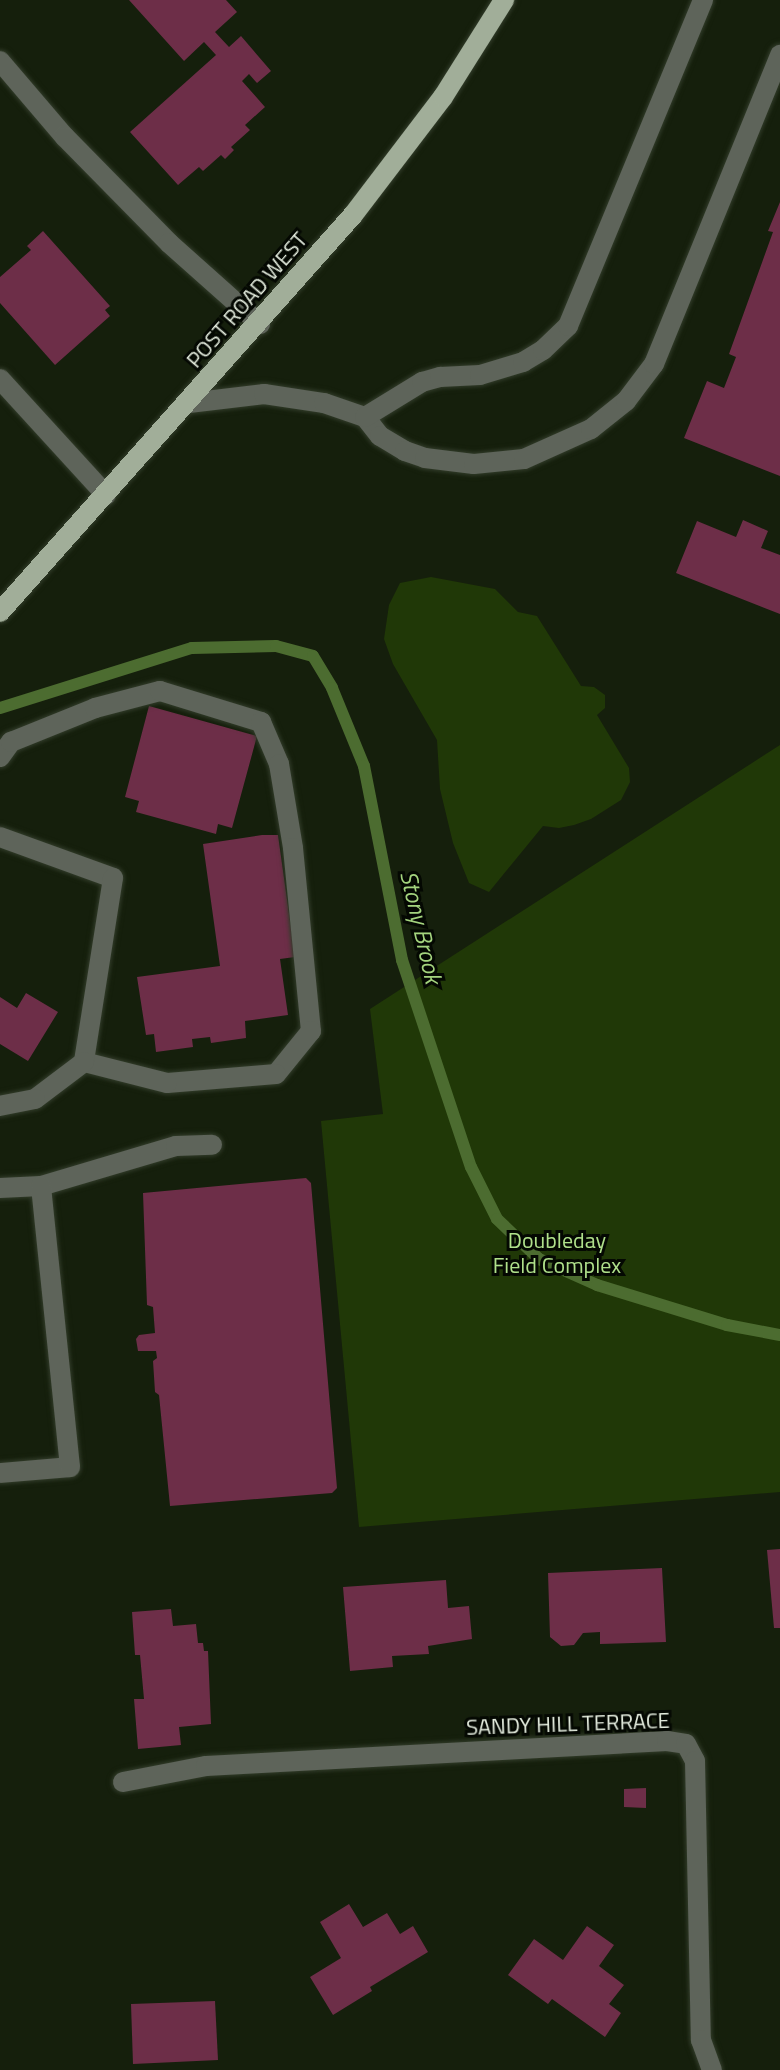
<!DOCTYPE html>
<style>
body{margin:0}
#map{position:relative;width:780px;height:2070px;overflow:hidden;background:#151f0c;font-family:"Titillium Web",sans-serif}
div>[style]{position:absolute}
[style*='--x']{left:calc(var(--x)*1px);top:calc(var(--y)*1px);width:calc(var(--w)*1px);rotate:calc(var(--a)*1deg)}
.green>*{inset:0;background:#203807}
.stream>*{height:12px;margin:-6px;padding:0 6px;transform-origin:6px;border-radius:6px;background:#4c6c30}
.building>*{inset:0;background:#6d2e48}
.roads{filter:drop-shadow(0 0 2px #323c2a) drop-shadow(0 0 2px #323c2a)}
.minor>*{height:20px;margin:-10px;padding:0 10px;transform-origin:10px;border-radius:10px;background:#5e645a}
.major>*{height:20px;margin:-10px;padding:0 10px;transform-origin:10px;border-radius:10px;background:#a1ae99}
span{translate:-50% -50%;white-space:nowrap;text-align:center;line-height:1.15;-webkit-text-stroke:6px #040802;paint-order:stroke}
.street-label{font-size:22px;color:#e5eddf}
.park-label{font-size:22px;color:#b0e18b}
.water-label{font-size:24px;color:#a4d47e;font-style:italic}
</style>
<div id="map">
<div class="green">
<div style="clip-path:polygon(431px 577px,495px 589px,518px 612px,537px 616px,581px 686px,594px 687px,605px 695px,605px 708px,597px 715px,629px 768px,630px 782px,621px 800px,591px 819px,574px 825px,559px 828px,543px 826px,489px 892px,469px 883px,453px 843px,440px 789px,437px 740px,393px 664px,384px 639px,389px 605px,400px 583px)"></div>
<div style="clip-path:polygon(780px 745px,780px 1492px,359px 1527px,321px 1121px,383px 1114px,370px 1009px)"></div>
</div>
<div class="stream">
<div style="--x:0;--y:708;--w:201;--a:-17.4"></div>
<div style="--x:192;--y:648;--w:84;--a:-1.4"></div>
<div style="--x:276;--y:646;--w:38;--a:15"></div>
<div style="--x:313;--y:656;--w:37;--a:59"></div>
<div style="--x:332;--y:688;--w:84;--a:67.7"></div>
<div style="--x:364;--y:766;--w:198;--a:78.9"></div>
<div style="--x:402;--y:960;--w:218;--a:71.6"></div>
<div style="--x:471;--y:1167;--w:58;--a:63.4"></div>
<div style="--x:497;--y:1219;--w:58;--a:43.6"></div>
<div style="--x:539;--y:1259;--w:64;--a:24.1"></div>
<div style="--x:597;--y:1285;--w:136;--a:17.1"></div>
<div style="--x:727;--y:1325;--w:54;--a:10.7"></div>
</div>
<div class="building">
<div style="clip-path:polygon(129px 0,226px 0,237px 12px,215px 32px,229px 47px,241px 36px,271px 71px,257px 83px,249px 74px,242px 81px,265px 107px,245px 125px,250px 130px,231px 147px,234px 150px,225px 159px,221px 155px,203px 171px,199px 167px,178px 185px,130px 132px,216px 55px,204px 42px,184px 61px)"></div>
<div style="clip-path:polygon(780px 202px,780px 476px,684px 438px,707px 381px,724px 388px,736px 357px,729px 354px,773px 232px,768px 231px)"></div>
<div style="clip-path:polygon(43px 231px,110px 306px,105px 310px,110px 316px,55px 365px,0 303px,0 277px,31px 250px,27px 246px)"></div>
<div style="clip-path:polygon(743px 520px,768px 531px,761px 548px,780px 555px,780px 614px,676px 573px,697px 521px,736px 537px)"></div>
<div style="clip-path:polygon(149px 706px,257px 736px,232px 828px,218px 824px,216px 834px,136px 812px,139px 801px,125px 797px)"></div>
<div style="clip-path:polygon(262px 835px,278px 835px,295px 957px,280px 959px,288px 1015px,245px 1021px,246px 1038px,211px 1043px,210px 1037px,192px 1039px,193px 1047px,156px 1052px,154px 1034px,146px 1035px,137px 977px,220px 966px,203px 844px)"></div>
<div style="clip-path:polygon(26px 993px,58px 1012px,28px 1061px,0 1044px,0 997px,17px 1008px)"></div>
<div style="clip-path:polygon(306px 1178px,311px 1183px,337px 1488px,332px 1493px,170px 1506px,159px 1395px,155px 1392px,153px 1361px,157px 1358px,156px 1351px,138px 1351px,136px 1339px,139px 1335px,155px 1333px,153px 1307px,147px 1305px,143px 1193px)"></div>
<div style="clip-path:polygon(780px 1549px,780px 1628px,774px 1628px,767px 1550px)"></div>
<div style="clip-path:polygon(662px 1568px,666px 1642px,600px 1644px,600px 1632px,583px 1633px,574px 1645px,561px 1646px,550px 1637px,548px 1573px)"></div>
<div style="clip-path:polygon(446px 1580px,448px 1608px,469px 1606px,472px 1639px,428px 1646px,429px 1654px,392px 1656px,393px 1667px,350px 1671px,343px 1587px)"></div>
<div style="clip-path:polygon(171px 1609px,173px 1626px,196px 1624px,198px 1643px,203px 1643px,204px 1651px,208px 1651px,211px 1724px,179px 1727px,181px 1745px,138px 1749px,134px 1699px,144px 1699px,140px 1655px,135px 1655px,132px 1612px)"></div>
<div style="clip-path:polygon(646px 1788px,646px 1808px,624px 1807px,624px 1789px)"></div>
<div style="clip-path:polygon(349px 1904px,363px 1927px,387px 1913px,400px 1934px,413px 1926px,428px 1952px,370px 1987px,372px 1991px,333px 2015px,310px 1977px,341px 1958px,320px 1922px)"></div>
<div style="clip-path:polygon(587px 1926px,614px 1945px,599px 1966px,624px 1985px,609px 2004px,621px 2013px,605px 2037px,552px 1999px,548px 2004px,508px 1975px,534px 1939px,563px 1960px)"></div>
<div style="clip-path:polygon(215px 2001px,218px 2060px,133px 2064px,131px 2004px)"></div>
</div>
<div class="roads">
<div class="minor">
<div style="--x:0;--y:61;--w:100;--a:49.5"></div>
<div style="--x:65;--y:137;--w:148;--a:45.5"></div>
<div style="--x:169;--y:243;--w:122;--a:41.7"></div>
<div style="--x:0;--y:379;--w:157;--a:47.6"></div>
<div style="--x:189;--y:403;--w:76;--a:-6.8"></div>
<div style="--x:264;--y:394;--w:61;--a:8.5"></div>
<div style="--x:324;--y:403;--w:43;--a:18.9"></div>
<div style="--x:365;--y:417;--w:24;--a:52"></div>
<div style="--x:380;--y:436;--w:29;--a:31"></div>
<div style="--x:405;--y:451;--w:21;--a:19"></div>
<div style="--x:425;--y:458;--w:49;--a:7"></div>
<div style="--x:474;--y:464;--w:50;--a:-5.7"></div>
<div style="--x:524;--y:459;--w:73;--a:-24.1"></div>
<div style="--x:591;--y:429;--w:45;--a:-38.7"></div>
<div style="--x:626;--y:401;--w:46;--a:-52.9"></div>
<div style="--x:654;--y:364;--w:334;--a:-67.8"></div>
<div style="--x:365;--y:417;--w:67;--a:-31.6"></div>
<div style="--x:422;--y:382;--w:19;--a:-16"></div>
<div style="--x:440;--y:377;--w:40;--a:-2.9"></div>
<div style="--x:480;--y:375;--w:45;--a:-16.8"></div>
<div style="--x:523;--y:362;--w:23;--a:-31"></div>
<div style="--x:543;--y:350;--w:35;--a:-44"></div>
<div style="--x:568;--y:326;--w:353;--a:-67.5"></div>
<div style="--x:0;--y:757;--w:19;--a:-54"></div>
<div style="--x:11;--y:742;--w:91;--a:-22"></div>
<div style="--x:95;--y:708;--w:67;--a:-14.7"></div>
<div style="--x:160;--y:691;--w:106;--a:17.1"></div>
<div style="--x:261;--y:722;--w:46;--a:66.8"></div>
<div style="--x:279;--y:764;--w:85;--a:80.5"></div>
<div style="--x:293;--y:848;--w:184;--a:84.4"></div>
<div style="--x:311;--y:1031;--w:55;--a:129.1"></div>
<div style="--x:276;--y:1074;--w:109;--a:175.3"></div>
<div style="--x:167;--y:1083;--w:86;--a:-165.8"></div>
<div style="--x:0;--y:837;--w:120;--a:19.9"></div>
<div style="--x:113;--y:878;--w:186;--a:99"></div>
<div style="--x:84;--y:1062;--w:61;--a:142.9"></div>
<div style="--x:35;--y:1099;--w:36;--a:169"></div>
<div style="--x:0;--y:1188;--w:41;--a:-2.8"></div>
<div style="--x:41;--y:1186;--w:141;--a:-16.5"></div>
<div style="--x:176;--y:1146;--w:36;--a:-2"></div>
<div style="--x:0;--y:1473;--w:70;--a:-4.9"></div>
<div style="--x:70;--y:1467;--w:282;--a:-95.9"></div>
<div style="--x:123;--y:1782;--w:85;--a:-10.9"></div>
<div style="--x:206;--y:1766;--w:462;--a:-3.1"></div>
<div style="--x:667;--y:1741;--w:19;--a:9"></div>
<div style="--x:686;--y:1744;--w:19;--a:62"></div>
<div style="--x:695;--y:1761;--w:279;--a:88.8"></div>
<div style="--x:701;--y:2040;--w:32;--a:70"></div>
</div>
<div class="major">
<div style="--x:0;--y:612;--w:531;--a:-48.36"></div>
<div style="--x:353;--y:215;--w:148;--a:-52.7"></div>
<div style="--x:443;--y:97;--w:115;--a:-57.8"></div>
</div>
</div>
<div class="street-label">
<span style="left:247px;top:300px;rotate:-49deg">POST ROAD WEST</span>
<span style="left:568px;top:1724px;rotate:-2deg">SANDY HILL TERRACE</span>
</div>
<div class="park-label">
<span style="left:557px;top:1253px">Doubleday<br>Field Complex</span>
</div>
<div class="water-label">
<span style="left:421px;top:927px;rotate:77deg">Stony Brook</span>
</div>
</div>
